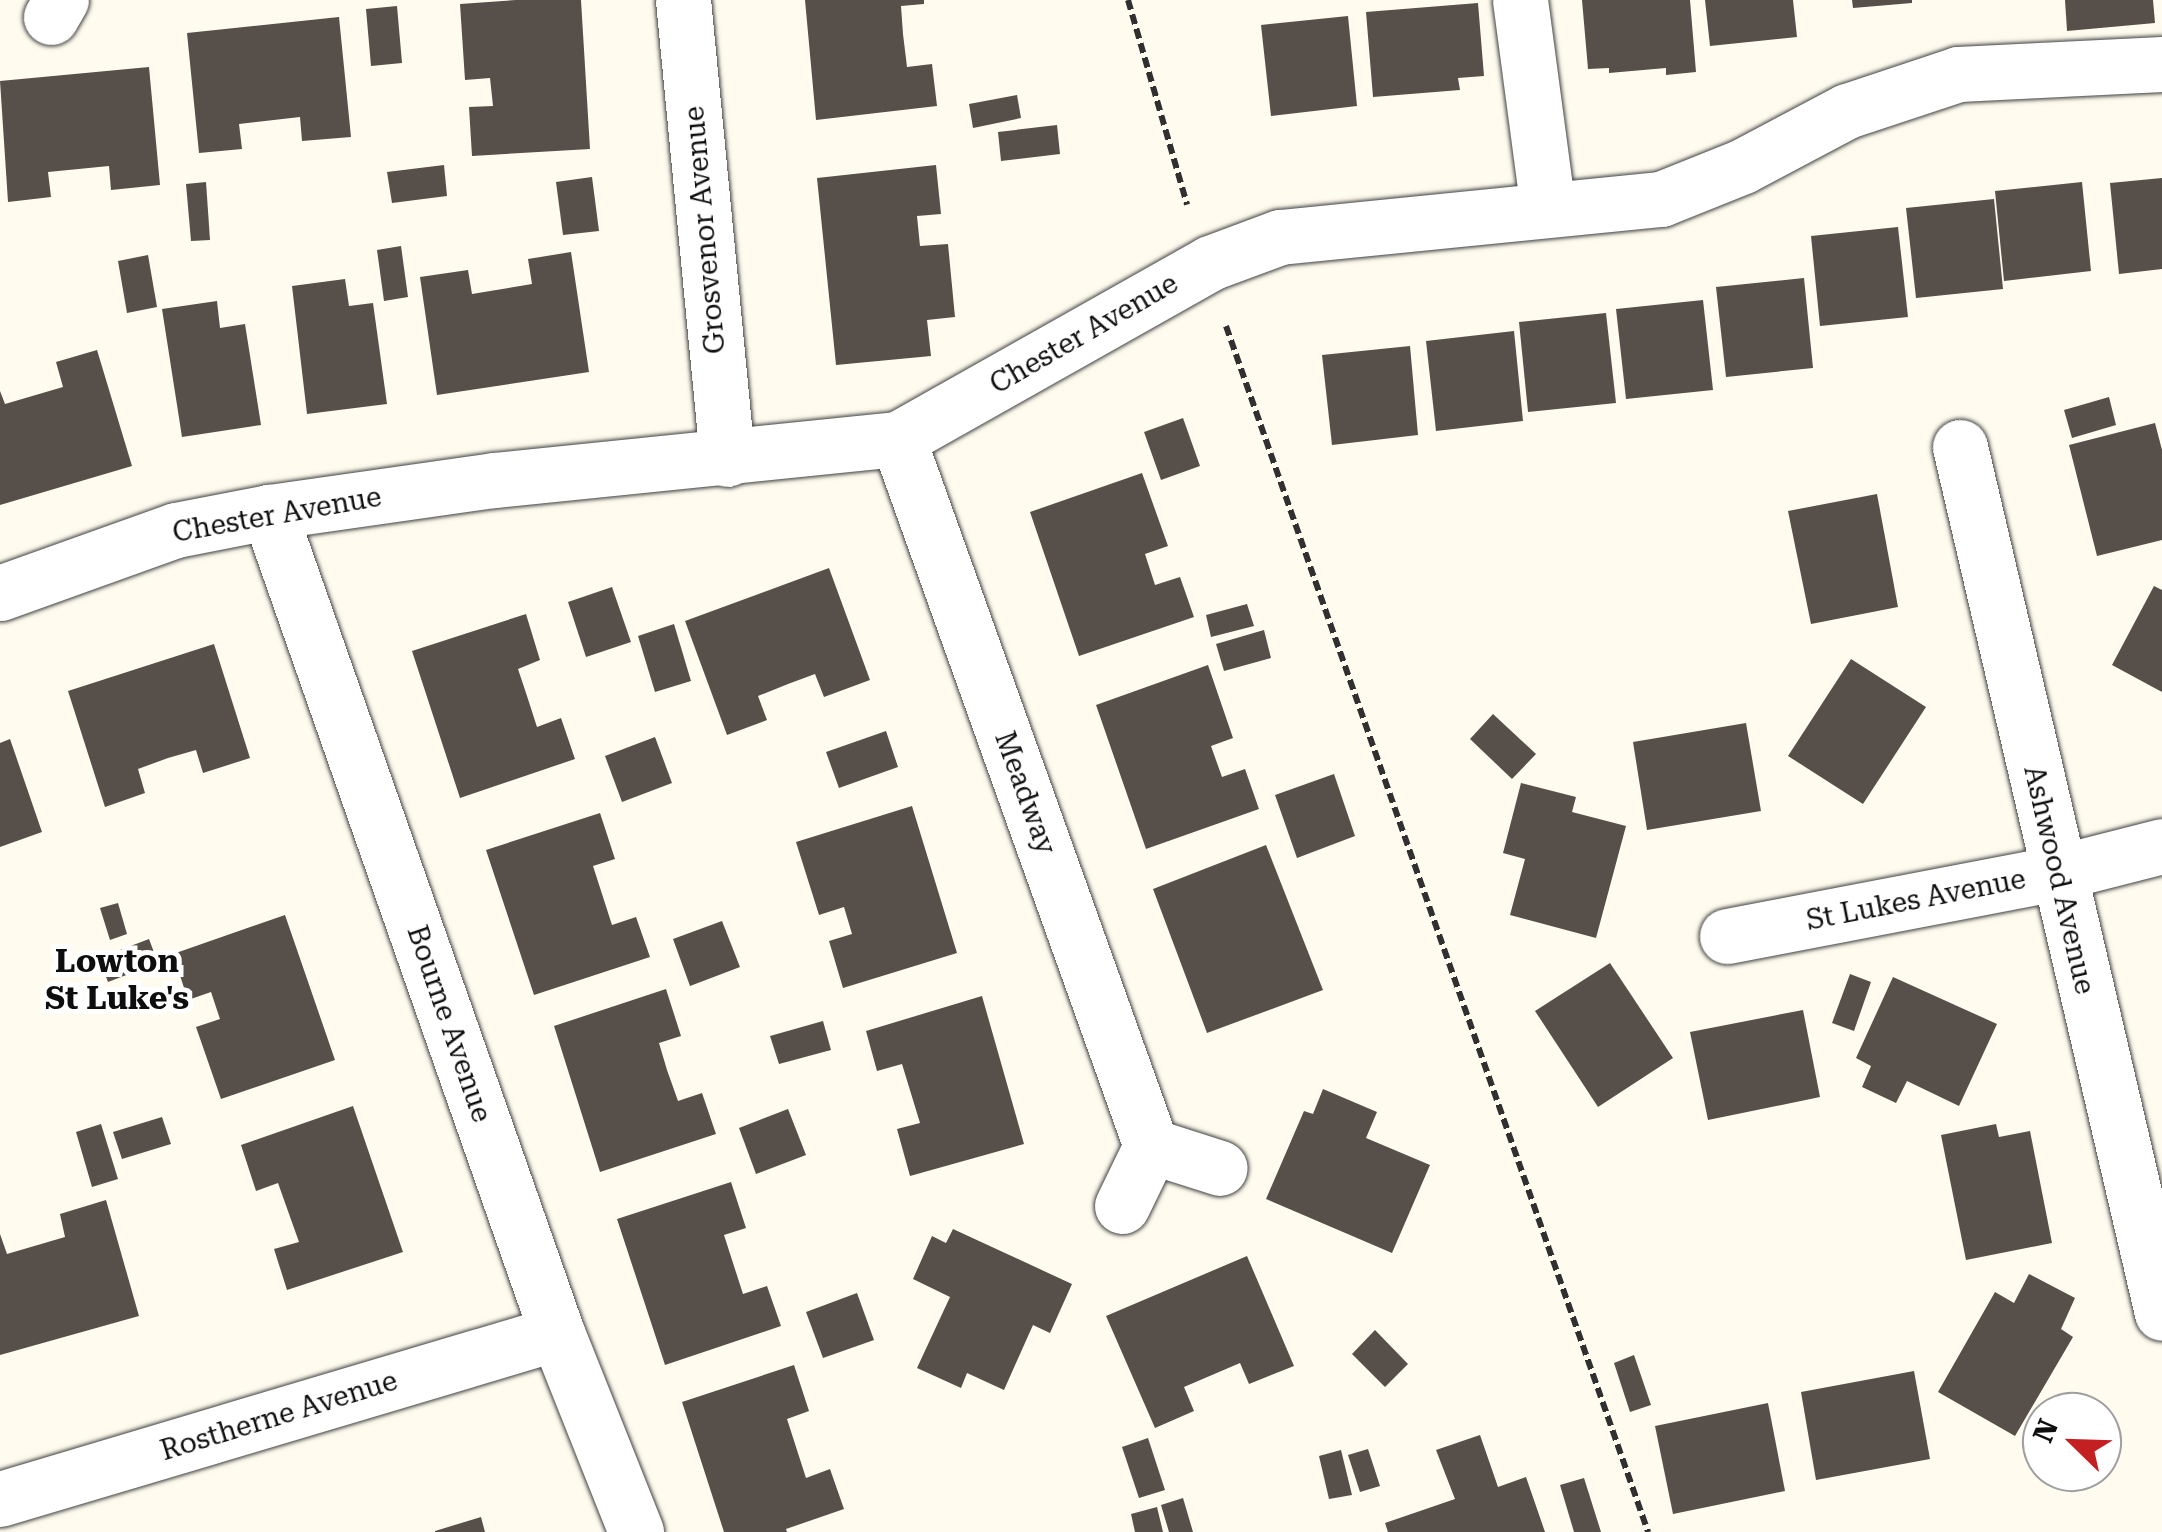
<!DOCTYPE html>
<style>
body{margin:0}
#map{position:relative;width:2162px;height:1532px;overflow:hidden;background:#fffcef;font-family:"Roboto Serif",serif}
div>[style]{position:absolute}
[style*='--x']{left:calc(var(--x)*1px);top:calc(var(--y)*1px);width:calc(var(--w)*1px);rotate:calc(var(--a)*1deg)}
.building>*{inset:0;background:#574f4a}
.path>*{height:6px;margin-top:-3px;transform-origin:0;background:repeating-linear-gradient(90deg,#303030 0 10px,transparent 0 15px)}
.roads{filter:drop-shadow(0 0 2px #414141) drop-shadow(0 0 2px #414141)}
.street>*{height:55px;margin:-27.5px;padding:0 27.5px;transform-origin:27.5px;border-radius:27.5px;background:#fff}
span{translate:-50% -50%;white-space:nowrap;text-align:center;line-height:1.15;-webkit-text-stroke:10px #fff;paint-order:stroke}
.street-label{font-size:28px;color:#0e0e0e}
.quarter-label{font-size:32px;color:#0e0e0e;font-weight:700}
.north{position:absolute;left:2022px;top:1392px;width:100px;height:100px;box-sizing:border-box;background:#fff;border:2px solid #9f9f9f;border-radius:50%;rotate:293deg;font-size:28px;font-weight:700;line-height:40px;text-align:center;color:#0e0e0e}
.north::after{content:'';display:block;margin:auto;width:35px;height:45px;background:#c42022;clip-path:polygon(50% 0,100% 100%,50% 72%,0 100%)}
</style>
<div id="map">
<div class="building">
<div style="clip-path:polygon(516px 0,581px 0,590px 149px,472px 156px,469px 107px,493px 106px,490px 78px,465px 80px,460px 4px)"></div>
<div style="clip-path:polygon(805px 0,924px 0,924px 4px,901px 6px,903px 34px,907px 67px,932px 64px,937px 106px,816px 120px)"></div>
<div style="clip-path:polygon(1582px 0,1690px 0,1696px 72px,1666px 75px,1666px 68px,1609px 73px,1609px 68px,1588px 69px)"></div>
<div style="clip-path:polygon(1705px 0,1793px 0,1797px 37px,1710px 46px)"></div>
<div style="clip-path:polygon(1852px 0,1912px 0,1912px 3px,1853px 8px)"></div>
<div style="clip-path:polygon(2065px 0,2153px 0,2155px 23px,2067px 31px)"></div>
<div style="clip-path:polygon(1478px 3px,1484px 76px,1458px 78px,1460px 90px,1373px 97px,1366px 12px)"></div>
<div style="clip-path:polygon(397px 6px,402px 63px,371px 66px,366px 9px)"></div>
<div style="clip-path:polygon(1348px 16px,1357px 106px,1271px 116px,1261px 25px)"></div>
<div style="clip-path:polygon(339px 17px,351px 137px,302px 141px,300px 117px,239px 124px,242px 149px,199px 153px,187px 33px)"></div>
<div style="clip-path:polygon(149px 67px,160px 185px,111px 190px,109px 166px,48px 172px,51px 197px,8px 202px,0 81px)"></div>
<div style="clip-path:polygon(1017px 95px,1021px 118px,973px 128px,969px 104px)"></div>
<div style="clip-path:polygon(1057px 125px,1060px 154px,1001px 161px,998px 132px)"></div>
<div style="clip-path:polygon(444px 165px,447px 196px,392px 203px,387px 172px)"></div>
<div style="clip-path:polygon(936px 165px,941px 214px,917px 216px,920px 246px,948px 244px,955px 317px,927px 320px,931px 356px,836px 365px,817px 178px)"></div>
<div style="clip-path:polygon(592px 177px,599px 231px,563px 235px,556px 182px)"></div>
<div style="clip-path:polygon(2162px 178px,2162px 269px,2119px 274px,2110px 183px)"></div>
<div style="clip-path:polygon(206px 182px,210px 240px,191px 241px,186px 184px)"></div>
<div style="clip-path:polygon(2082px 182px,2091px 271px,2004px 281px,1995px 191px)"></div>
<div style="clip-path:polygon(1994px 199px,2003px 289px,1916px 298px,1906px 208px)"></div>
<div style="clip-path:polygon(1898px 227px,1908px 317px,1820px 326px,1811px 236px)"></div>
<div style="clip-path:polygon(401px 246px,408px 297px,384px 301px,377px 250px)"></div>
<div style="clip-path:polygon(571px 252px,589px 372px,437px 395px,420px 277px,468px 270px,472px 294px,532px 284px,528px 259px)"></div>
<div style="clip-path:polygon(148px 255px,157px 307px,127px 313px,118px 261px)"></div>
<div style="clip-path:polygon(1804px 278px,1813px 368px,1726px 377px,1716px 287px)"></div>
<div style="clip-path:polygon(345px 279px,349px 306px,373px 303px,387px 404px,307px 414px,292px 286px)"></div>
<div style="clip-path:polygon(1703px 300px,1713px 390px,1626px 399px,1616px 309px)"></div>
<div style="clip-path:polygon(217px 301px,220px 328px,245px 324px,261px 425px,182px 437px,162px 309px)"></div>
<div style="clip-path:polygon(1606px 313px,1616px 403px,1528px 412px,1519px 322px)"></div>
<div style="clip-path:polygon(1514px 331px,1523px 421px,1436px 431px,1426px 341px)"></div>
<div style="clip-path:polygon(1410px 346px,1418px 435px,1332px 445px,1322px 355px)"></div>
<div style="clip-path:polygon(97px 350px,132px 466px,0 505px,0 391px,5px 404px,63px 387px,56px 362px)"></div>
<div style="clip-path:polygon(2109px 397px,2116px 425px,2072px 438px,2064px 410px)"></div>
<div style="clip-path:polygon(1183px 418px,1200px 466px,1161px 480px,1144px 432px)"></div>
<div style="clip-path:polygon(2155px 423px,2162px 450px,2162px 540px,2097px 556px,2069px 445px)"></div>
<div style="clip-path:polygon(1142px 473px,1168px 546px,1145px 554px,1155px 585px,1180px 577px,1194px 617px,1079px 656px,1030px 512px)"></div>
<div style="clip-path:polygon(1877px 494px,1898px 607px,1811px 624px,1788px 511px)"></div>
<div style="clip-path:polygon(829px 568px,870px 680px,824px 697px,815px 674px,788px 684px,758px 696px,767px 720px,727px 735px,685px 621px)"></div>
<div style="clip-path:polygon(2154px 586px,2162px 590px,2162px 692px,2112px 665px)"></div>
<div style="clip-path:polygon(612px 587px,631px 642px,586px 657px,568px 602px)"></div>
<div style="clip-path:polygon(1247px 604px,1254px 626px,1211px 637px,1206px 615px)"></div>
<div style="clip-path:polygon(526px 614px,540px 660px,518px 669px,527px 696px,537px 727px,561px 718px,575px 759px,460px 798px,412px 651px)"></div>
<div style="clip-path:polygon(674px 624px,691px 681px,655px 692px,638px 636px)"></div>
<div style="clip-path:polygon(1264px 630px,1271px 658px,1224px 671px,1216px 644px)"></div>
<div style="clip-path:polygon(214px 644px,250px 758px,203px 773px,196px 750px,168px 758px,138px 769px,145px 793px,105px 807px,68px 691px)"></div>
<div style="clip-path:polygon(1851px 659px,1926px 707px,1863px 804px,1788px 756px)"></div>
<div style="clip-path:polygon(1208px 665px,1233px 738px,1211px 746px,1222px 777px,1245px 769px,1259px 809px,1146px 849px,1096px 705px)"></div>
<div style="clip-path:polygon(1493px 714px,1536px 754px,1512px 779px,1470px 739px)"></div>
<div style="clip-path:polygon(1746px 723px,1761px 811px,1647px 830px,1633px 742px)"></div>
<div style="clip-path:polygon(886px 731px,898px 767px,839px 788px,826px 752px)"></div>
<div style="clip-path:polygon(655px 737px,672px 783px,622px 802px,605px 756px)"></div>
<div style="clip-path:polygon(10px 739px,42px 832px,0 847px,0 743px)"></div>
<div style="clip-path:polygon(1334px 774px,1355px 836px,1297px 858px,1275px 795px)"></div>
<div style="clip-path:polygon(1521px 783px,1576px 797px,1572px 812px,1626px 826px,1596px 938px,1510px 915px,1525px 859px,1503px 853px)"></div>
<div style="clip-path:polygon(912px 806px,957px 953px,843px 988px,829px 941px,852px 934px,844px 907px,819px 915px,796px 842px)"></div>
<div style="clip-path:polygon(600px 813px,615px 859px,593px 866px,612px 925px,636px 917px,650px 957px,534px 995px,486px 850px)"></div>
<div style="clip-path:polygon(1266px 845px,1323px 990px,1207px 1033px,1153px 889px)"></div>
<div style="clip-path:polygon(118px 903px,127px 934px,110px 940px,100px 908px)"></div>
<div style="clip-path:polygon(285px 915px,335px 1060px,221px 1099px,196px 1027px,220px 1019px,211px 992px,188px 1000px,173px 954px)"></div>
<div style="clip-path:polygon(722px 921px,740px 967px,690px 986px,673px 939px)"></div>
<div style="clip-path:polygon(149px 939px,158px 963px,108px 982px,99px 958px)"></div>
<div style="clip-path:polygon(1610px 963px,1673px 1058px,1598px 1107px,1535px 1011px)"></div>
<div style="clip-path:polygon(1850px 974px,1871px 982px,1854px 1031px,1832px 1023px)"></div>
<div style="clip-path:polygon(1893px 977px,1997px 1024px,1959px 1106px,1907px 1081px,1896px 1103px,1862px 1087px,1871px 1066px,1856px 1058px)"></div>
<div style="clip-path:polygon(666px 989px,681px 1036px,659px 1043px,667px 1070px,678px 1101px,702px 1093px,716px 1134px,600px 1172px,554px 1026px)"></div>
<div style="clip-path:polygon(982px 996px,1024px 1144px,910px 1176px,897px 1129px,920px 1123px,902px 1064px,877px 1071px,866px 1031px)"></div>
<div style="clip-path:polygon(1803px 1010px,1820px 1097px,1708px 1120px,1690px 1032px)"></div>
<div style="clip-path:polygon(823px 1021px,831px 1050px,779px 1064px,770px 1036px)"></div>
<div style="clip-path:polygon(1323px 1089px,1377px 1112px,1366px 1138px,1430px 1165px,1392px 1253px,1266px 1199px,1304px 1111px,1313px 1114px)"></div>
<div style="clip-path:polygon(353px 1106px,403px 1252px,287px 1290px,274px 1249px,299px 1242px,278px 1183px,256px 1191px,241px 1145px)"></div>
<div style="clip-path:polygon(788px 1109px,806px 1155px,756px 1174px,739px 1128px)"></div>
<div style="clip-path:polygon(162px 1117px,171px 1144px,122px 1159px,113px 1132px)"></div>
<div style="clip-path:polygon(101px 1124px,118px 1179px,92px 1187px,76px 1132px)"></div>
<div style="clip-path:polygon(1996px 1124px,1999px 1137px,2030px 1131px,2052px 1243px,1966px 1260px,1941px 1135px)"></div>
<div style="clip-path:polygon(731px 1182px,746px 1228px,724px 1235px,743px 1294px,767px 1286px,781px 1326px,665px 1365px,617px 1219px)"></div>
<div style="clip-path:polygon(106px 1200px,139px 1316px,0 1355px,0 1234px,7px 1254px,65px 1237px,60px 1214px)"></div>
<div style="clip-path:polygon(953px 1229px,1072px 1284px,1050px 1333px,1033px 1325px,1004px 1390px,967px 1373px,961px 1388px,917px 1368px,950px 1297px,913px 1279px,932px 1236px,946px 1243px)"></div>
<div style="clip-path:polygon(1247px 1256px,1294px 1366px,1249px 1384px,1240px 1363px,1184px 1387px,1194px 1411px,1155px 1428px,1106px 1316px)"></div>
<div style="clip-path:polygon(2029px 1274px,2075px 1298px,2061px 1329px,2073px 1337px,2015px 1436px,1938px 1392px,1995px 1292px,2014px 1303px)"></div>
<div style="clip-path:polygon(857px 1293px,874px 1340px,823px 1358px,806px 1312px)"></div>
<div style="clip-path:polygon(1375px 1330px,1408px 1364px,1385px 1387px,1352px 1354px)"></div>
<div style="clip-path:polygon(1634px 1355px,1651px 1405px,1630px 1412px,1614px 1363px)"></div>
<div style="clip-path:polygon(794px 1365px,809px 1411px,787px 1419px,806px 1478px,830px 1469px,844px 1509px,786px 1529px,787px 1532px,724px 1532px,682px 1402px)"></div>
<div style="clip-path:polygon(1914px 1371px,1930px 1459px,1816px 1480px,1801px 1392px)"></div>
<div style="clip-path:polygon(1768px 1403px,1785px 1491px,1673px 1514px,1655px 1426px)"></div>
<div style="clip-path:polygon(1480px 1435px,1498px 1487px,1526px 1477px,1545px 1532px,1388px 1532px,1385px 1523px,1455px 1499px,1436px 1450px)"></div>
<div style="clip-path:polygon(1148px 1438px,1165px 1490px,1139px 1498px,1122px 1447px)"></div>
<div style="clip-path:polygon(1368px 1449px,1380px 1486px,1360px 1492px,1348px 1455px)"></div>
<div style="clip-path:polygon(1341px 1450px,1352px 1495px,1329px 1499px,1319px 1456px)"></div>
<div style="clip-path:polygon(1584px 1478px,1601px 1532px,1574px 1532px,1560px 1485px)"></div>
<div style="clip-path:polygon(1183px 1498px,1193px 1532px,1169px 1532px,1161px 1505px)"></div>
<div style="clip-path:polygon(1157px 1507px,1163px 1532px,1135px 1532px,1131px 1514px)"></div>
<div style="clip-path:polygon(481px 1517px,485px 1532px,435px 1532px,435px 1531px)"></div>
</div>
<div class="path">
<div style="--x:1128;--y:0;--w:213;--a:73.9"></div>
<div style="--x:1226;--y:326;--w:1278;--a:70.71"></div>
</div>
<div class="roads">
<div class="street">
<div style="--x:683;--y:0;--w:461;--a:84.5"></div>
<div style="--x:1520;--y:0;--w:211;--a:82.4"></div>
<div style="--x:51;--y:17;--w:20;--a:-60"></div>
<div style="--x:898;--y:439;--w:751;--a:70.31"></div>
<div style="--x:1960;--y:447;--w:889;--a:76.87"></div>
<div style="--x:269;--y:512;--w:870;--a:70.67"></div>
<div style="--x:557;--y:1333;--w:214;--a:68.3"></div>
<div style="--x:0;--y:593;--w:187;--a:-19.7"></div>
<div style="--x:176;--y:530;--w:95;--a:-11"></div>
<div style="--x:269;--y:512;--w:227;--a:-8.1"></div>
<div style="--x:494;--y:480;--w:406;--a:-5.8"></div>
<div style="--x:898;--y:439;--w:358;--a:-29.4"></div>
<div style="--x:1210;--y:263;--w:75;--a:-20.4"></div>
<div style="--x:1280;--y:237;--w:383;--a:-5.7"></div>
<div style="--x:1661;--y:199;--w:88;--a:-21.9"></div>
<div style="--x:1743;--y:166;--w:118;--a:-27.9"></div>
<div style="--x:1847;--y:111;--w:117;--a:-18.4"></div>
<div style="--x:1958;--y:74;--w:204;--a:-2.8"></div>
<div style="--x:1727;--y:936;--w:335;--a:-10.8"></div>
<div style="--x:2056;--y:873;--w:109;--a:-14.3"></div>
<div style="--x:1151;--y:1146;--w:72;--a:17.7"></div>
<div style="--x:1122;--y:1206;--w:67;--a:-64.2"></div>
<div style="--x:0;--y:1499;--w:581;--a:-16.6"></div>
</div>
</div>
<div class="street-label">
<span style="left:705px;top:230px;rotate:-95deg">Grosvenor Avenue</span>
<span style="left:1084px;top:334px;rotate:-30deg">Chester Avenue</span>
<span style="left:277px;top:515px;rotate:-10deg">Chester Avenue</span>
<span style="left:1025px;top:793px;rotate:70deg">Meadway</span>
<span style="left:2059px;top:880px;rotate:77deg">Ashwood Avenue</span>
<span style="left:1916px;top:900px;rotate:-11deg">St Lukes Avenue</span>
<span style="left:449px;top:1024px;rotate:71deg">Bourne Avenue</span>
<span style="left:279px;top:1416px;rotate:-17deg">Rostherne Avenue</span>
</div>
<div class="quarter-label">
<span style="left:117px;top:980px">Lowton<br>St Luke's</span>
</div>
<div class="north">N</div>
</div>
